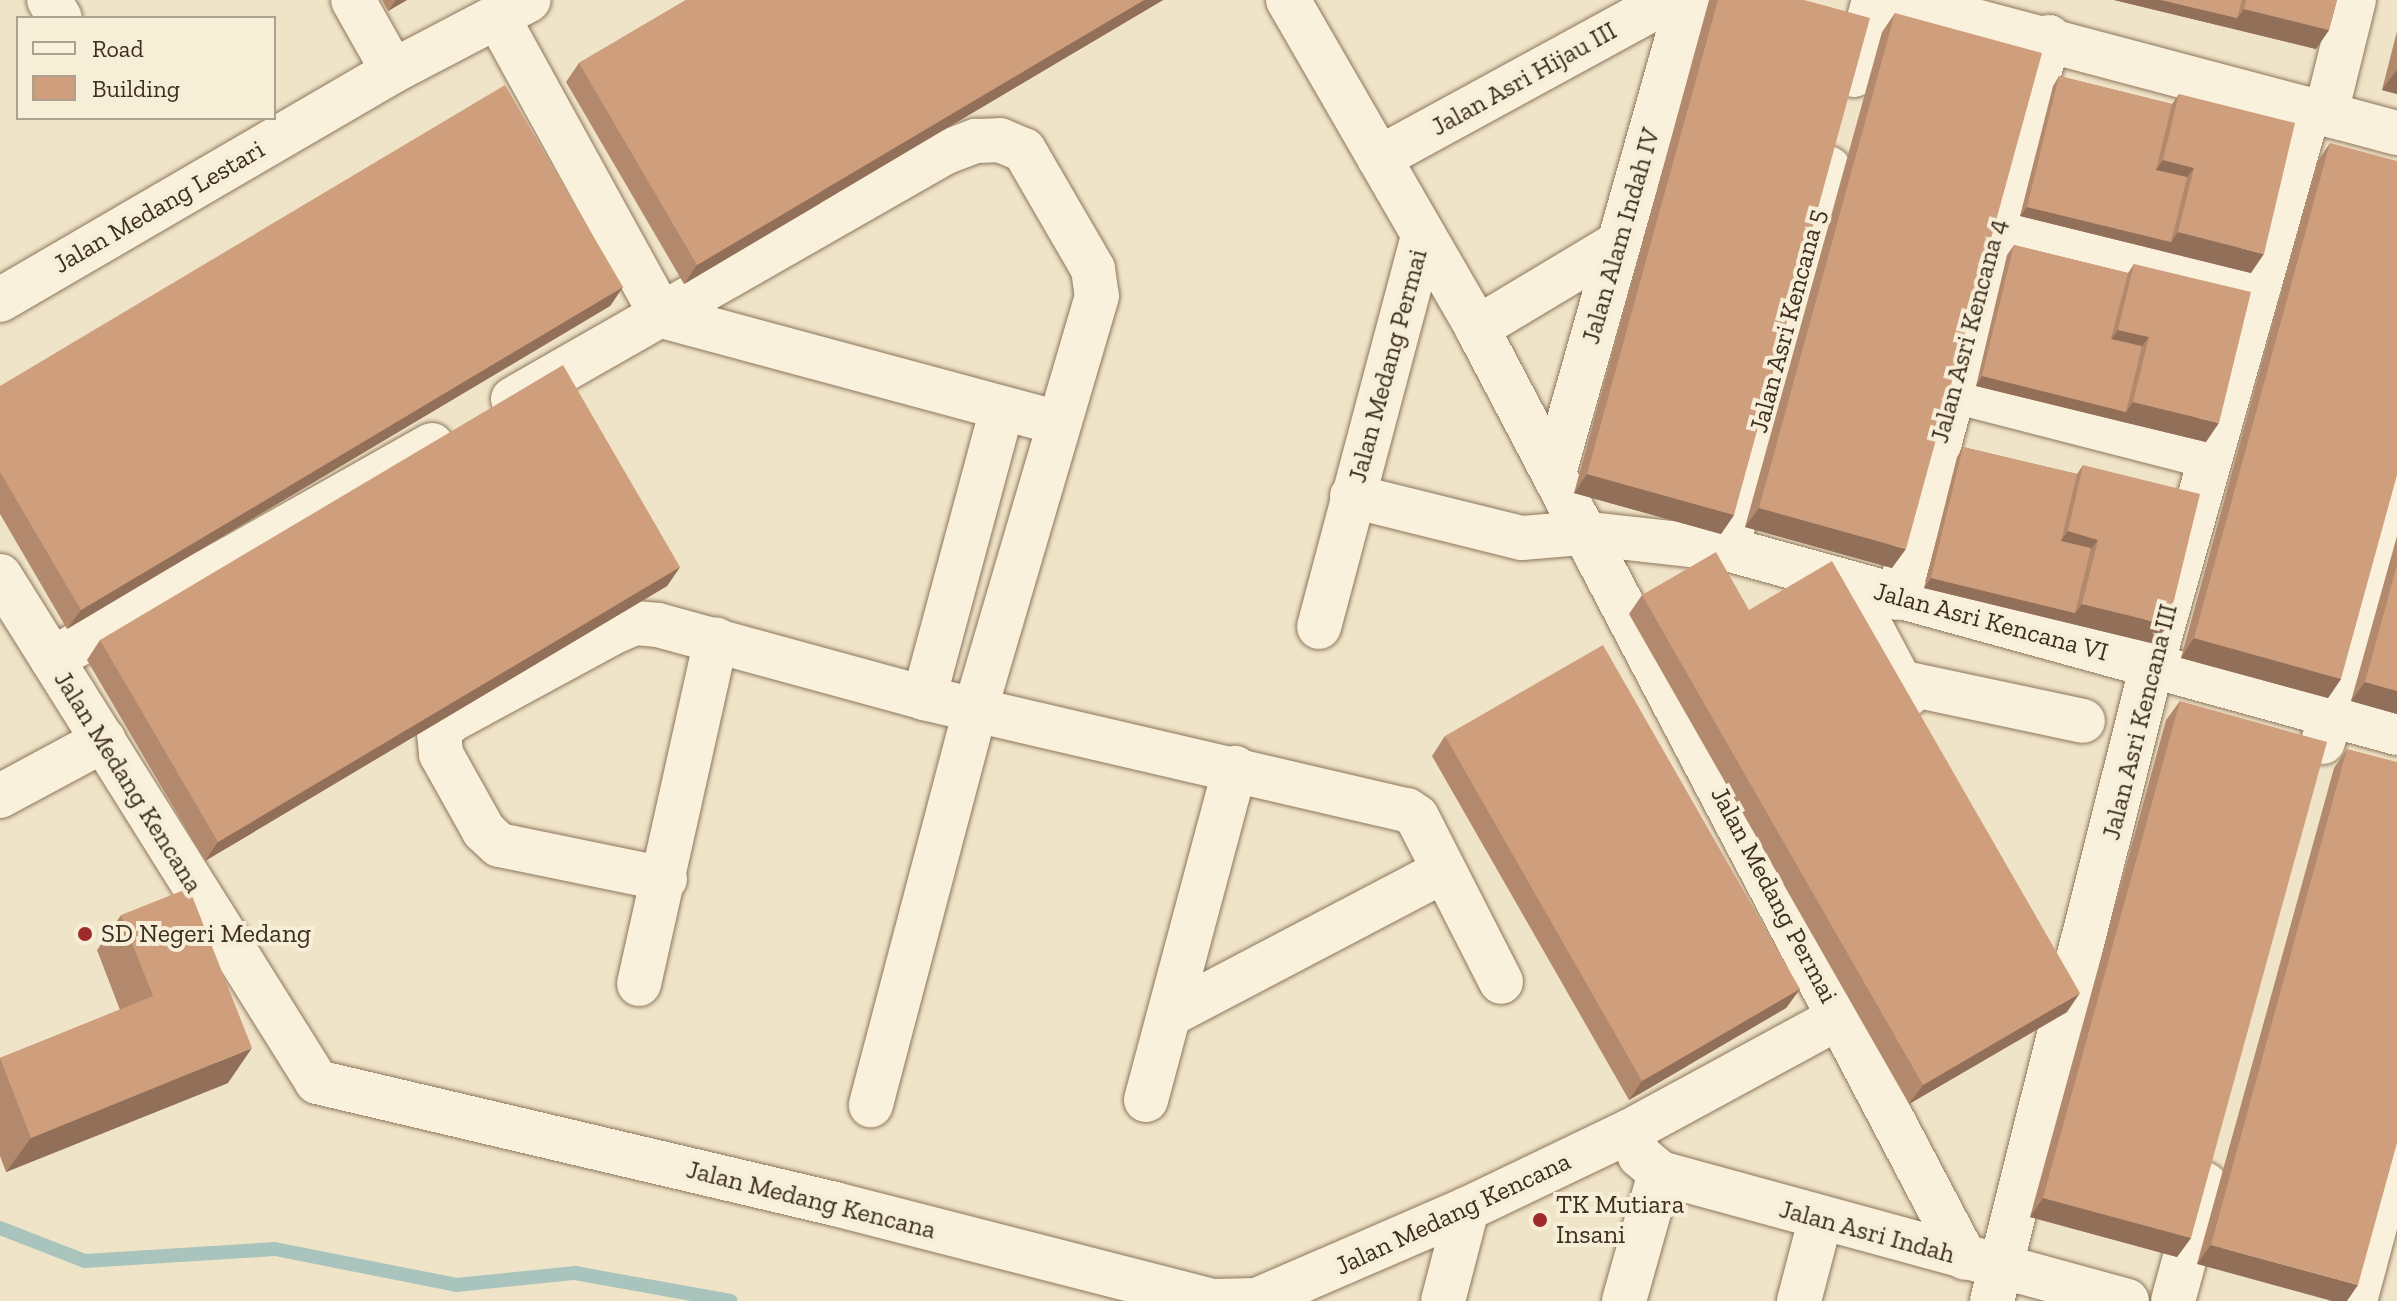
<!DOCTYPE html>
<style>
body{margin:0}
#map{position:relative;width:2397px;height:1301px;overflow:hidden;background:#f0e4c8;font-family:"Zilla Slab",serif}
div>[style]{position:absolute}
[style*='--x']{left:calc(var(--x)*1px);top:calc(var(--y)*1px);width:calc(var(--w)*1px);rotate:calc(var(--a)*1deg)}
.stream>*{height:14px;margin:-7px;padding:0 7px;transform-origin:7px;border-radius:7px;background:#a9c4bc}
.roads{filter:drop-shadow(0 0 2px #8d765c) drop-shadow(0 0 2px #8d765c)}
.minor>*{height:44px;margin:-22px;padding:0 22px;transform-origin:22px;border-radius:22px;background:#faf1dc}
.wall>*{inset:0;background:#b2896c}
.shaded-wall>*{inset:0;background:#916f58}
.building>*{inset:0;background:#cf9f7d}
.dots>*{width:22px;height:22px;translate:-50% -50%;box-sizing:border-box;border:4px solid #f7eed8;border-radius:50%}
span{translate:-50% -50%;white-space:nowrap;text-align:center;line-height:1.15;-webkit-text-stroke:8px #f7eed8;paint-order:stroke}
.street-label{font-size:26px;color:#3d2e20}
.poi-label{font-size:26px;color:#3d2e20}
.left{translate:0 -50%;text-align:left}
.legend{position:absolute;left:16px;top:16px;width:260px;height:104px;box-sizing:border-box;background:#f7eed8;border:2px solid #ada18e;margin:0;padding:10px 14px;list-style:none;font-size:24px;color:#3d2e20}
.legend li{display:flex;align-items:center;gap:16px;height:40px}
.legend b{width:40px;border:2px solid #ada18e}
</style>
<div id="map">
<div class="stream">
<div style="--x:0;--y:1228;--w:91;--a:21.2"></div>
<div style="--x:85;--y:1261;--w:190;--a:-3.6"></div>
<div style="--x:275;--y:1249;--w:185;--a:11.2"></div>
<div style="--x:456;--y:1285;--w:120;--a:-5.8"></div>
<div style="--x:575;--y:1273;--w:158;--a:10.2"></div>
</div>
<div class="roads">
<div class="minor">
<div style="--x:49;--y:0;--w:21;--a:59"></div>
<div style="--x:353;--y:0;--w:81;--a:60.6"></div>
<div style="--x:1288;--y:0;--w:379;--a:60"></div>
<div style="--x:1477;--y:328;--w:1050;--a:62.31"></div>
<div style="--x:1896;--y:0;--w:518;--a:14.87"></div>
<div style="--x:498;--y:18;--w:340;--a:61.2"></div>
<div style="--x:662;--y:316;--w:408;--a:15.1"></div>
<div style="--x:1854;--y:75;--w:78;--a:-75.1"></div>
<div style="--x:2326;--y:113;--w:116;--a:-76.1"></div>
<div style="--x:1379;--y:158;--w:330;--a:-28.6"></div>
<div style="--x:1999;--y:221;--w:268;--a:14"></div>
<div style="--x:0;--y:300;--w:455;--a:-30.2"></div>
<div style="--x:393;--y:71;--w:153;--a:-27.6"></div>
<div style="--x:1477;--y:328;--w:165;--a:-30.9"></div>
<div style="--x:1954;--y:391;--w:265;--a:14.4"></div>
<div style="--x:513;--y:399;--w:496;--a:-29.7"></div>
<div style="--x:944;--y:153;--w:34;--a:-21"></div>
<div style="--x:976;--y:141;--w:24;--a:-2"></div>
<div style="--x:1000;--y:140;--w:26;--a:23"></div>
<div style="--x:1024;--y:150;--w:138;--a:59.9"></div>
<div style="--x:1093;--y:269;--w:27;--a:82"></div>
<div style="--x:1097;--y:296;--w:428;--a:106.4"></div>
<div style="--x:976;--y:707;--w:412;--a:104.8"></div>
<div style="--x:1554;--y:473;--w:492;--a:-74.2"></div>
<div style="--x:1352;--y:496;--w:175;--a:13.9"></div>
<div style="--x:1522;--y:538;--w:59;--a:-4.8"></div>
<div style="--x:1581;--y:533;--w:147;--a:6.3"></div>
<div style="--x:1727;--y:549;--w:695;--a:15.36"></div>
<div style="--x:1727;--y:549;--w:394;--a:-75"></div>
<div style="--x:0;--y:576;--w:597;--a:57.93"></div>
<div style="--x:317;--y:1082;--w:532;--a:13.25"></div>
<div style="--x:835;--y:1204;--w:390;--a:14.4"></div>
<div style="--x:1213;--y:1301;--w:44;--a:-1.3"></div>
<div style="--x:1257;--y:1300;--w:229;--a:-23.4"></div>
<div style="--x:1467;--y:1209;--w:178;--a:-25.6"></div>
<div style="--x:1628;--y:1132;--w:241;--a:-28.5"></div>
<div style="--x:1848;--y:584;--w:126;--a:62"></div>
<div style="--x:1898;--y:598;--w:581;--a:-74.94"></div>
<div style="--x:1319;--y:627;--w:405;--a:-75.1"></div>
<div style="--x:52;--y:659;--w:436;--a:-29.4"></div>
<div style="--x:1900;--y:682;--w:187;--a:12"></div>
<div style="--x:924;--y:698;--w:299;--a:-74.9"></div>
<div style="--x:2323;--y:742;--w:272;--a:-74.2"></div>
<div style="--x:0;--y:796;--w:118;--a:-28.3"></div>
<div style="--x:665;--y:879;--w:169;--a:-168.4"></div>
<div style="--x:499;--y:845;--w:21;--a:-137"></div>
<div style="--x:484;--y:831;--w:88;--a:-119.2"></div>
<div style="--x:441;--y:754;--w:21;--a:-95"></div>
<div style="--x:439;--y:733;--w:16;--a:-47"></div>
<div style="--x:450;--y:721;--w:182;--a:-28.5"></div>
<div style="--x:610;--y:634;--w:27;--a:-24"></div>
<div style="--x:635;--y:623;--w:23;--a:5"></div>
<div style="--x:658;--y:625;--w:276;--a:15.3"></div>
<div style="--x:924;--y:698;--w:496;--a:13.1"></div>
<div style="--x:1407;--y:810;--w:12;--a:35"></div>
<div style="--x:1417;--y:817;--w:185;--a:63"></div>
<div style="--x:639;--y:984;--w:353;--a:-77.4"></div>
<div style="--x:1171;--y:1014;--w:305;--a:-27.7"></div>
<div style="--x:1146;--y:1100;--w:344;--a:-75"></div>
<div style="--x:1628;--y:1132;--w:27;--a:63"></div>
<div style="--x:1640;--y:1156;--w:26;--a:40"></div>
<div style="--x:1660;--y:1173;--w:484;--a:15.3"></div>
<div style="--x:1443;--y:1301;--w:95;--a:-75.4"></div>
<div style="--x:1624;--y:1301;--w:133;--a:-74.3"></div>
<div style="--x:1799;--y:1301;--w:83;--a:-75.3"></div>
<div style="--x:1992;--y:1301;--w:656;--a:-75.88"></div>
<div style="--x:2152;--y:665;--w:578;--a:-74.23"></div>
<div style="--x:2173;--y:1301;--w:121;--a:-74.7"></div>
<div style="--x:2355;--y:1301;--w:163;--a:-75"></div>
</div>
</div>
<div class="wall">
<div style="clip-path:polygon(382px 0,407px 0,388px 11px)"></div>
<div style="clip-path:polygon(686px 0,1163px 0,684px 284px,566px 82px,579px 63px)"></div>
<div style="clip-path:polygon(1709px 0,1804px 0,1734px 515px,1721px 534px,1574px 493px)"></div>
<div style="clip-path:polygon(2114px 0,2337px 0,2329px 30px,2316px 49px)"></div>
<div style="clip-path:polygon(1895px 13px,1892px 568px,1745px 527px,1882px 32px)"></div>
<div style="clip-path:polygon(2397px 31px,2397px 94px,2382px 90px)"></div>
<div style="clip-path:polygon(2059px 76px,2172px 104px,2179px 94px,2251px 273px,2020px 216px,2053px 86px)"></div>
<div style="clip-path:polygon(2330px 143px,2341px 679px,2328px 698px,2181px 658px,2317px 162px)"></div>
<div style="clip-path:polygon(2014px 245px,2128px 273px,2134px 264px,2206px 442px,1976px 386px,2007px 255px)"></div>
<div style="clip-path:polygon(623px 287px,610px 306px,67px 629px,0 514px,0 386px)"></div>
<div style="clip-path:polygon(1963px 447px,2077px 474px,2083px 465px,2155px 644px,1924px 588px,1957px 457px)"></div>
<div style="clip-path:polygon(2397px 536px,2397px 714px,2351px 701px)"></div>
<div style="clip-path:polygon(680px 567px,667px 586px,205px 861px,87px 660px,100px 640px)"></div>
<div style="clip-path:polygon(1642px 595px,2067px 1012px,1909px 1104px,1629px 614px)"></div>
<div style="clip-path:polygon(2180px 701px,2191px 1238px,2177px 1257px,2030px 1217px,2166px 720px)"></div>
<div style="clip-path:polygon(1445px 736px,1800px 989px,1786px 1008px,1629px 1100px,1432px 756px)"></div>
<div style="clip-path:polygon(2347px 749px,2397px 1143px,2197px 1264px,2334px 768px)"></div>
<div style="clip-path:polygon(121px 915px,228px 1083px,6px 1172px,0 1156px,0 1058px,120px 1010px,97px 950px)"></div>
</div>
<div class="shaded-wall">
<div style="clip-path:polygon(396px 0,407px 0,388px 11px)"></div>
<div style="clip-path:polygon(1144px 0,1163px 0,684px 284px,697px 265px)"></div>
<div style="clip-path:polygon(2114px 0,2161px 0,2237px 18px,2230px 28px)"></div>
<div style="clip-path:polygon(2244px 9px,2329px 30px,2316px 49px,2230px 28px)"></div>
<div style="clip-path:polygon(2396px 71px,2397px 71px,2397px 94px,2382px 90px)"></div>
<div style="clip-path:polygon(2163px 160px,2194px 168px,2180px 187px,2149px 179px)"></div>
<div style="clip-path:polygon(2027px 207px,2171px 242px,2178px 232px,2264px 254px,2251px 273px,2020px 216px)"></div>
<div style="clip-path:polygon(623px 287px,610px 306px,67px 629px,81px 610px)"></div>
<div style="clip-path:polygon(2118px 330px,2149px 337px,2135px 356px,2104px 349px)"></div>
<div style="clip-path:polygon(1982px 376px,2126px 412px,2119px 421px,1976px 386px)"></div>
<div style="clip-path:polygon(2133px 402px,2219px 423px,2206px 442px,2119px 421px)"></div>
<div style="clip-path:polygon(1587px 474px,1734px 515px,1721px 534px,1574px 493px)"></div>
<div style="clip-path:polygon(1759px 508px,1906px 549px,1892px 568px,1745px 527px)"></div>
<div style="clip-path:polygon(2068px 531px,2098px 540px,2084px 559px,2054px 550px)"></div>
<div style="clip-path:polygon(680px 567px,667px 586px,205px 861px,218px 842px)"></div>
<div style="clip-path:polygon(1931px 578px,2075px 613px,2082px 604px,2168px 625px,2155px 644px,1924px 588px)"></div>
<div style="clip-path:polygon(2194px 638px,2341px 679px,2328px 698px,2181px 658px)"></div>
<div style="clip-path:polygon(2365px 682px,2397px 691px,2397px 714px,2351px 701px)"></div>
<div style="clip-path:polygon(1800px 989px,1786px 1008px,1629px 1100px,1642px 1081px)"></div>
<div style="clip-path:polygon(2080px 993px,2067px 1012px,1909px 1104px,1923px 1085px)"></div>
<div style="clip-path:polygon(252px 1048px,228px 1083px,6px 1172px,31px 1138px)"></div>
<div style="clip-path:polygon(2043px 1198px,2191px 1238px,2177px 1257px,2030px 1217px)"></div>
<div style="clip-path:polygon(2211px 1245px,2358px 1285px,2347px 1301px,2332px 1301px,2197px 1264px)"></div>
</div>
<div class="building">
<div style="clip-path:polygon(686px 0,1144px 0,697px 265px,579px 63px)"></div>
<div style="clip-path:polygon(1718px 0,1804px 0,1870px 18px,1734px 515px,1587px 474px)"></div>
<div style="clip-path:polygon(2161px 0,2242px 0,2237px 18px)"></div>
<div style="clip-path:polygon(2246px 0,2337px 0,2329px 30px,2244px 9px)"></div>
<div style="clip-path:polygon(1895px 13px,2042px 53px,1906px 549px,1759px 508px)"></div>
<div style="clip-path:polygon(2059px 76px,2172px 104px,2156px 170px,2187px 177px,2171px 242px,2027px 207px)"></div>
<div style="clip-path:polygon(505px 85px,623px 287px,81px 610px,0 472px,0 386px)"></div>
<div style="clip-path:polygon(2179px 94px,2295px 123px,2264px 254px,2178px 232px,2194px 168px,2163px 160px)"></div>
<div style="clip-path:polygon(2330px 143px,2397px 161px,2397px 475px,2341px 679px,2194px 638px)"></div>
<div style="clip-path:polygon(2014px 245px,2128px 273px,2111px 339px,2142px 346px,2126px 412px,1982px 376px)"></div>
<div style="clip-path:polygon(2134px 264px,2251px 292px,2219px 423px,2133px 402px,2149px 337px,2118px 330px)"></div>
<div style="clip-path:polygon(563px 365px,680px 567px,218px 842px,100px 640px)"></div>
<div style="clip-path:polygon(1963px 447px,2077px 474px,2061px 541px,2091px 548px,2075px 613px,1931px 578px)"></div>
<div style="clip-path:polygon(2083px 465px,2200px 494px,2168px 625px,2082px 604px,2098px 540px,2068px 531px)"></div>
<div style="clip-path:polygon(1716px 552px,1749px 610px,1832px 561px,2080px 993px,1923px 1085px,1642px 595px)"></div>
<div style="clip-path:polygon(2397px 565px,2397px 691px,2365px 682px)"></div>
<div style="clip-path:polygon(1603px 645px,1800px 989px,1642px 1081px,1445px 736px)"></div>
<div style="clip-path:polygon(2180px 701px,2327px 742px,2191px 1238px,2043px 1198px)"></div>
<div style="clip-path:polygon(2347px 749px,2397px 762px,2397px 1143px,2358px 1285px,2211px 1245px)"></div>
<div style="clip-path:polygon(189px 888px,252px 1048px,31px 1138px,0 1058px,153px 996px,121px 915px)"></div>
</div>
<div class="dots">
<div style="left:85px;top:934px;background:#9e2a2b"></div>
<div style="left:1540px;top:1220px;background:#9e2a2b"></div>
</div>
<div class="street-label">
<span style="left:1524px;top:79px;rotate:-29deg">Jalan Asri Hijau III</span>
<span style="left:159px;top:207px;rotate:-30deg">Jalan Medang Lestari</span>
<span style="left:1621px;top:236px;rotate:-74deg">Jalan Alam Indah IV</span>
<span style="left:1788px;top:321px;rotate:-75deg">Jalan Asri Kencana 5</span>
<span style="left:1969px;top:331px;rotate:-75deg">Jalan Asri Kencana 4</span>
<span style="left:1388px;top:366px;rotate:-75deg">Jalan Medang Permai</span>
<span style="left:1991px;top:622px;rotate:15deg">Jalan Asri Kencana VI</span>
<span style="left:2140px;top:722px;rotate:-76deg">Jalan Asri Kencana III</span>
<span style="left:128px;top:782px;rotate:58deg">Jalan Medang Kencana</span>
<span style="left:1774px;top:895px;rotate:62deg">Jalan Medang Permai</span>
<span style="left:811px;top:1200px;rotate:14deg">Jalan Medang Kencana</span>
<span style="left:1453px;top:1214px;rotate:-25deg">Jalan Medang Kencana</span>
<span style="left:1867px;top:1232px;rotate:15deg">Jalan Asri Indah</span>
</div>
<div class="poi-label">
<span class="left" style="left:101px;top:934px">SD Negeri Medang</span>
<span class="left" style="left:1556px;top:1220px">TK Mutiara<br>Insani</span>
</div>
<ul class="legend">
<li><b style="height:10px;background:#faf1dc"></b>Road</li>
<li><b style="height:22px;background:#cf9f7d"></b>Building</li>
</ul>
</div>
